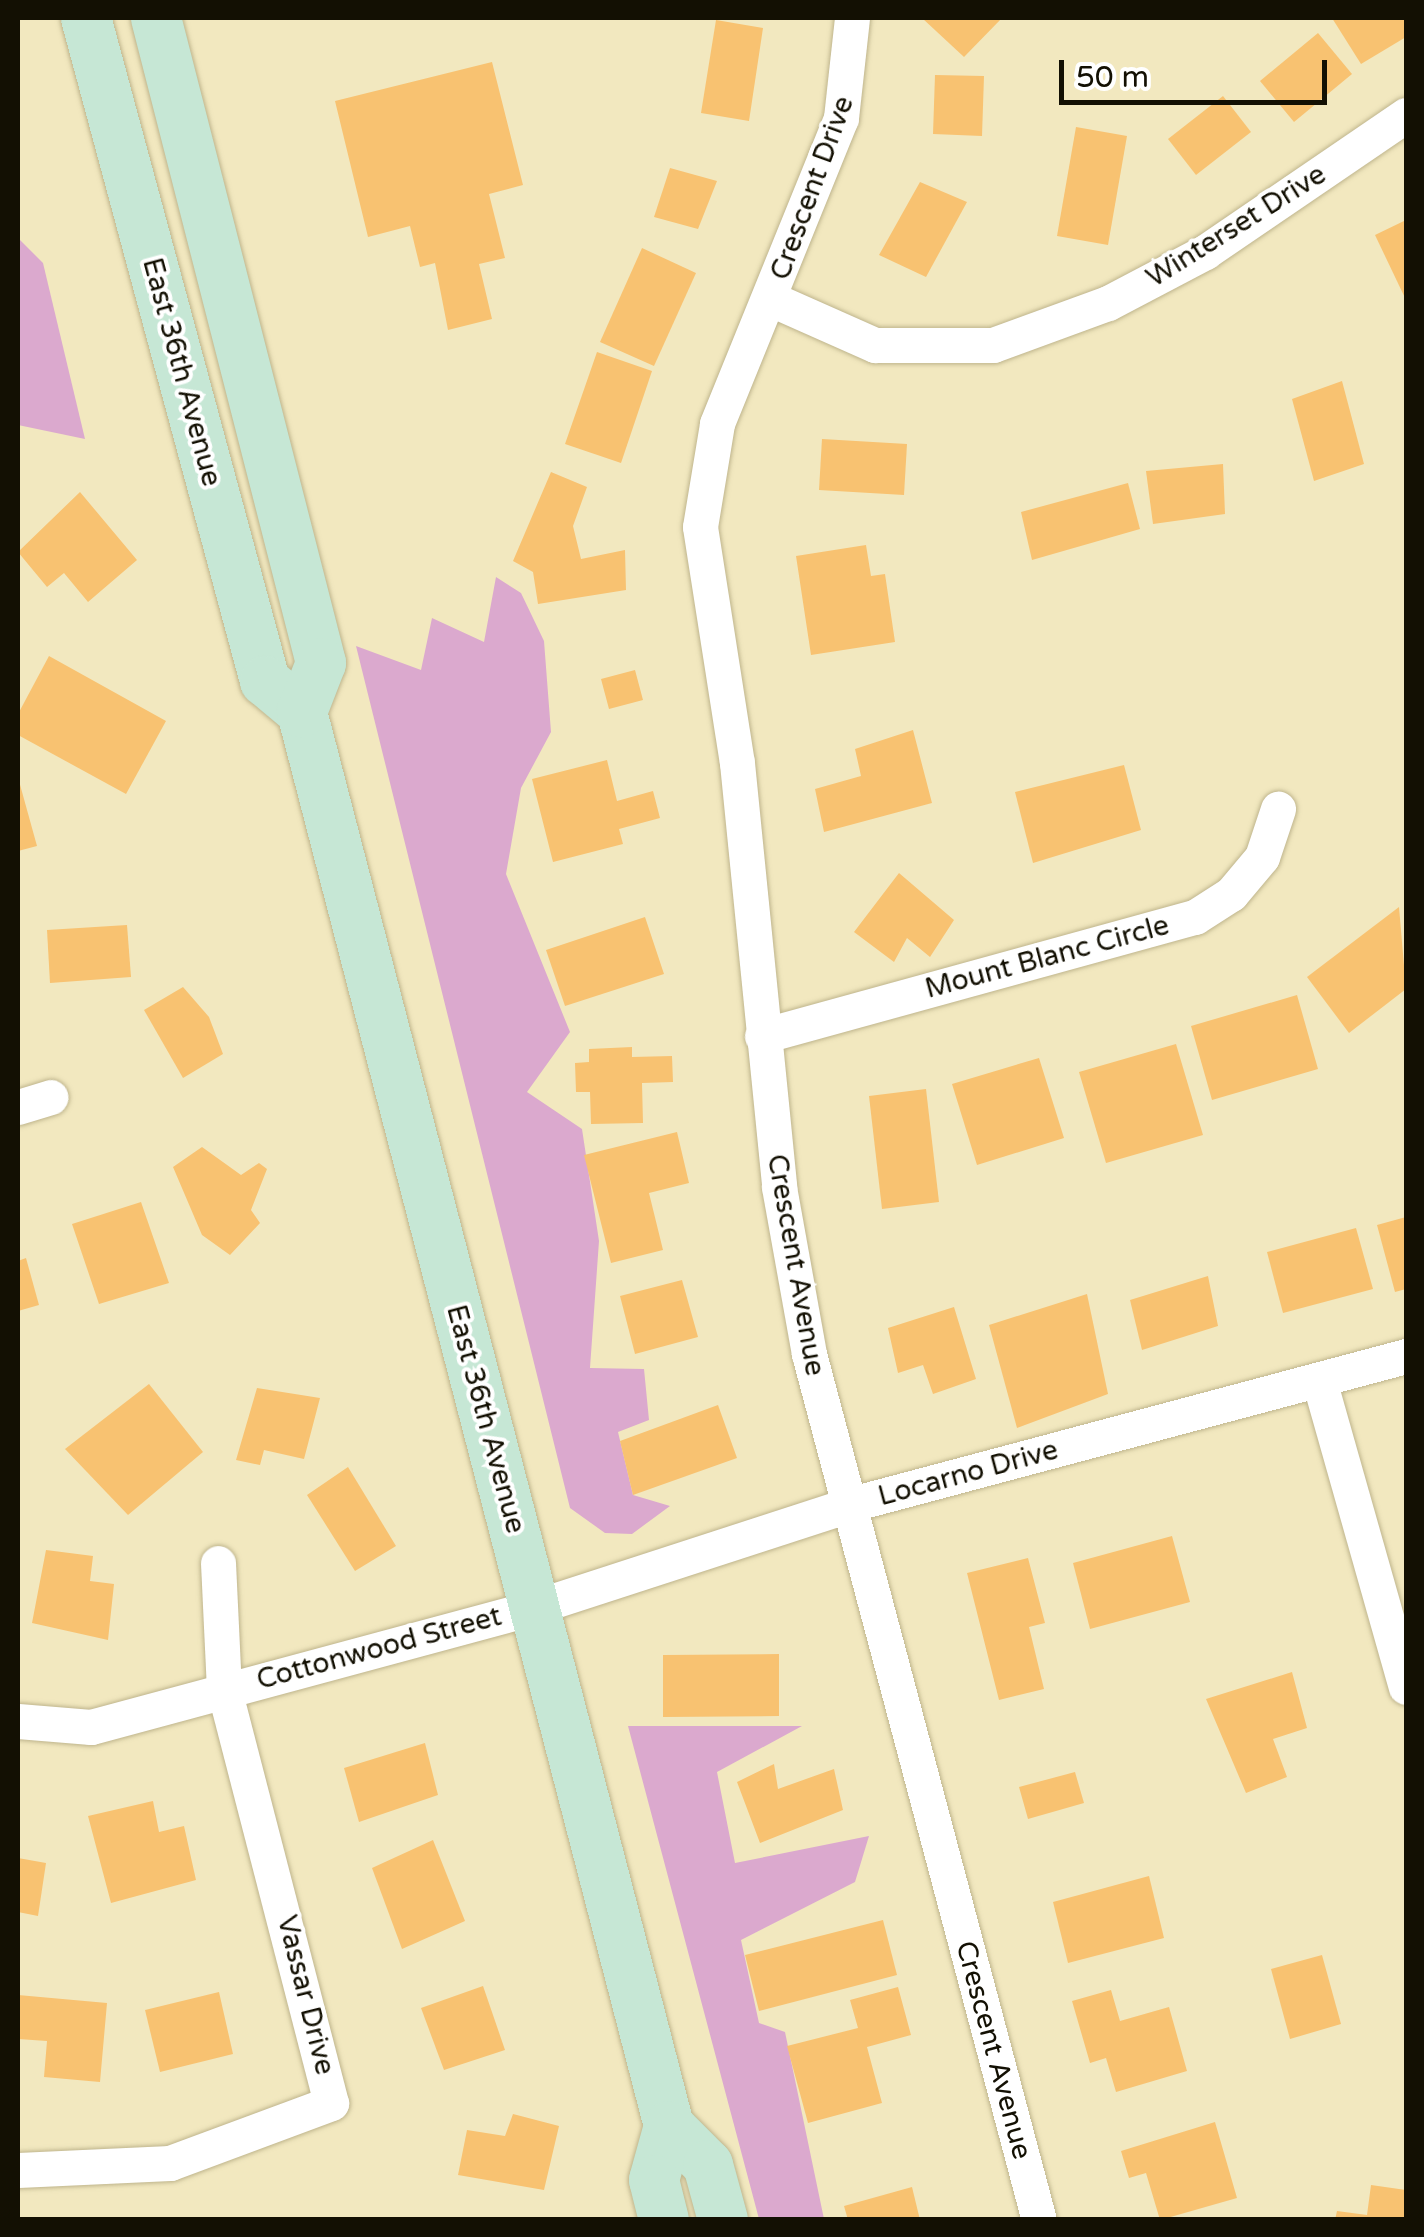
<!DOCTYPE html>
<style>
body{margin:0}
#map{position:relative;width:1424px;height:2237px;overflow:hidden;background:#f2e8bf;font-family:"Varela Round",sans-serif}
div>[style]{position:absolute}
[style*='--x']{left:calc(var(--x)*1px);top:calc(var(--y)*1px);width:calc(var(--w)*1px);rotate:calc(var(--a)*1deg)}
.green>*{inset:0;background:#dba9ce}
.building>*{inset:0;background:#f8c271}
.roads{filter:drop-shadow(0 0 2px #bfb58d) drop-shadow(0 0 2px #bfb58d)}
.street>*{height:35px;margin:-17.5px;padding:0 17.5px;transform-origin:17.5px;border-radius:17.5px;background:#fff}
.secondary>*{height:50px;margin:-25px;padding:0 25px;transform-origin:25px;border-radius:25px;background:#c6e7d5}
span{translate:-50% -50%;white-space:nowrap;text-align:center;line-height:1.15;-webkit-text-stroke:8px #fff;paint-order:stroke}
.street-label{font-size:28px;color:#131003}
.frame{position:absolute;inset:0;border:20px solid #131003;pointer-events:none}
.scale{position:absolute;left:1059px;top:60px;width:268px;height:45px;box-sizing:border-box;border:5px solid #131003;border-top:0;padding-left:12px;font-size:30px;line-height:35px;white-space:nowrap;color:#131003;-webkit-text-stroke:8px #fff;paint-order:stroke}
</style>
<div id="map">
<div class="green">
<div style="clip-path:polygon(18px 238px,43px 263px,85px 439px,18px 425px)"></div>
<div style="clip-path:polygon(496px 577px,521px 593px,544px 641px,551px 732px,521px 788px,506px 874px,570px 1032px,527px 1092px,582px 1129px,599px 1241px,590px 1368px,644px 1369px,649px 1420px,618px 1432px,633px 1495px,670px 1506px,632px 1534px,605px 1533px,570px 1508px,356px 646px,421px 670px,432px 618px,484px 642px)"></div>
<div style="clip-path:polygon(628px 1726px,802px 1726px,717px 1772px,735px 1863px,869px 1836px,855px 1882px,741px 1940px,759px 2023px,785px 2032px,824px 2219px,759px 2219px)"></div>
</div>
<div class="building">
<div style="clip-path:polygon(922px 18px,1002px 18px,964px 57px)"></div>
<div style="clip-path:polygon(1332px 18px,1406px 18px,1406px 37px,1361px 64px)"></div>
<div style="clip-path:polygon(716px 20px,763px 28px,749px 121px,701px 113px)"></div>
<div style="clip-path:polygon(1318px 33px,1352px 74px,1294px 122px,1260px 81px)"></div>
<div style="clip-path:polygon(492px 62px,523px 185px,489px 194px,505px 258px,479px 264px,492px 319px,448px 330px,435px 263px,420px 267px,410px 226px,368px 237px,335px 101px)"></div>
<div style="clip-path:polygon(935px 75px,984px 76px,982px 136px,933px 134px)"></div>
<div style="clip-path:polygon(1223px 96px,1251px 132px,1196px 175px,1168px 139px)"></div>
<div style="clip-path:polygon(1076px 127px,1127px 136px,1108px 245px,1057px 236px)"></div>
<div style="clip-path:polygon(670px 168px,717px 181px,698px 229px,654px 217px)"></div>
<div style="clip-path:polygon(920px 182px,967px 202px,926px 277px,879px 255px)"></div>
<div style="clip-path:polygon(1406px 220px,1406px 300px,1375px 235px)"></div>
<div style="clip-path:polygon(642px 248px,696px 273px,654px 366px,600px 342px)"></div>
<div style="clip-path:polygon(597px 352px,652px 371px,621px 463px,565px 444px)"></div>
<div style="clip-path:polygon(1342px 381px,1364px 464px,1314px 481px,1292px 399px)"></div>
<div style="clip-path:polygon(822px 439px,907px 444px,904px 495px,819px 490px)"></div>
<div style="clip-path:polygon(1223px 464px,1225px 514px,1153px 524px,1146px 471px)"></div>
<div style="clip-path:polygon(551px 472px,587px 487px,573px 526px,581px 559px,625px 550px,626px 590px,538px 604px,533px 572px,513px 561px)"></div>
<div style="clip-path:polygon(1128px 483px,1140px 529px,1032px 560px,1021px 512px)"></div>
<div style="clip-path:polygon(80px 492px,137px 560px,88px 602px,64px 573px,47px 587px,18px 552px)"></div>
<div style="clip-path:polygon(866px 545px,871px 576px,885px 574px,895px 642px,811px 655px,796px 556px)"></div>
<div style="clip-path:polygon(49px 656px,166px 721px,126px 794px,18px 735px,18px 714px)"></div>
<div style="clip-path:polygon(635px 670px,643px 700px,609px 709px,601px 679px)"></div>
<div style="clip-path:polygon(913px 730px,932px 803px,824px 832px,815px 789px,861px 776px,855px 749px)"></div>
<div style="clip-path:polygon(607px 760px,617px 801px,653px 791px,660px 818px,619px 829px,623px 844px,553px 862px,532px 779px)"></div>
<div style="clip-path:polygon(1124px 765px,1141px 830px,1033px 863px,1015px 792px)"></div>
<div style="clip-path:polygon(19px 781px,37px 846px,18px 851px,18px 781px)"></div>
<div style="clip-path:polygon(899px 873px,954px 920px,930px 957px,907px 938px,894px 962px,854px 932px)"></div>
<div style="clip-path:polygon(1399px 907px,1406px 989px,1349px 1033px,1307px 977px)"></div>
<div style="clip-path:polygon(645px 917px,664px 974px,565px 1006px,546px 950px)"></div>
<div style="clip-path:polygon(127px 925px,131px 977px,50px 983px,47px 930px)"></div>
<div style="clip-path:polygon(183px 987px,209px 1017px,223px 1054px,183px 1078px,144px 1010px)"></div>
<div style="clip-path:polygon(1297px 995px,1318px 1069px,1212px 1100px,1191px 1026px)"></div>
<div style="clip-path:polygon(1176px 1044px,1203px 1135px,1106px 1163px,1079px 1072px)"></div>
<div style="clip-path:polygon(632px 1047px,632px 1057px,672px 1056px,673px 1082px,642px 1083px,643px 1123px,591px 1124px,590px 1092px,576px 1092px,575px 1063px,589px 1062px,589px 1049px)"></div>
<div style="clip-path:polygon(1039px 1058px,1064px 1138px,977px 1165px,952px 1084px)"></div>
<div style="clip-path:polygon(926px 1089px,939px 1202px,882px 1209px,869px 1096px)"></div>
<div style="clip-path:polygon(677px 1132px,689px 1183px,649px 1193px,663px 1250px,611px 1263px,584px 1155px)"></div>
<div style="clip-path:polygon(202px 1147px,241px 1175px,259px 1163px,267px 1169px,251px 1210px,260px 1223px,230px 1255px,202px 1235px,173px 1167px)"></div>
<div style="clip-path:polygon(141px 1202px,169px 1283px,99px 1304px,72px 1224px)"></div>
<div style="clip-path:polygon(1406px 1217px,1406px 1289px,1395px 1292px,1377px 1225px)"></div>
<div style="clip-path:polygon(1356px 1228px,1373px 1289px,1283px 1313px,1267px 1252px)"></div>
<div style="clip-path:polygon(26px 1258px,39px 1305px,18px 1311px,18px 1261px)"></div>
<div style="clip-path:polygon(1208px 1276px,1218px 1326px,1142px 1350px,1130px 1300px)"></div>
<div style="clip-path:polygon(682px 1280px,698px 1337px,635px 1354px,620px 1296px)"></div>
<div style="clip-path:polygon(1087px 1294px,1108px 1394px,1017px 1428px,989px 1325px)"></div>
<div style="clip-path:polygon(954px 1307px,976px 1379px,933px 1394px,923px 1365px,898px 1373px,888px 1328px)"></div>
<div style="clip-path:polygon(149px 1384px,203px 1452px,128px 1515px,65px 1449px)"></div>
<div style="clip-path:polygon(257px 1388px,320px 1398px,304px 1459px,264px 1450px,260px 1465px,236px 1460px)"></div>
<div style="clip-path:polygon(718px 1405px,737px 1458px,633px 1495px,620px 1441px)"></div>
<div style="clip-path:polygon(348px 1467px,396px 1546px,355px 1571px,307px 1495px)"></div>
<div style="clip-path:polygon(1172px 1536px,1190px 1602px,1090px 1629px,1073px 1563px)"></div>
<div style="clip-path:polygon(46px 1550px,93px 1556px,90px 1581px,114px 1584px,108px 1640px,32px 1623px)"></div>
<div style="clip-path:polygon(1028px 1558px,1045px 1623px,1029px 1627px,1044px 1689px,999px 1700px,967px 1573px)"></div>
<div style="clip-path:polygon(779px 1654px,779px 1716px,663px 1717px,663px 1655px)"></div>
<div style="clip-path:polygon(1292px 1672px,1307px 1728px,1273px 1739px,1287px 1777px,1246px 1793px,1206px 1699px)"></div>
<div style="clip-path:polygon(425px 1743px,438px 1795px,359px 1822px,344px 1768px)"></div>
<div style="clip-path:polygon(774px 1764px,778px 1789px,834px 1769px,843px 1810px,760px 1843px,737px 1782px)"></div>
<div style="clip-path:polygon(1075px 1772px,1084px 1803px,1028px 1819px,1019px 1787px)"></div>
<div style="clip-path:polygon(153px 1801px,159px 1832px,184px 1826px,196px 1880px,111px 1903px,88px 1816px)"></div>
<div style="clip-path:polygon(433px 1840px,465px 1921px,402px 1949px,372px 1868px)"></div>
<div style="clip-path:polygon(18px 1858px,46px 1863px,38px 1916px,18px 1912px)"></div>
<div style="clip-path:polygon(1149px 1876px,1164px 1938px,1068px 1963px,1053px 1902px)"></div>
<div style="clip-path:polygon(883px 1920px,897px 1975px,759px 2011px,745px 1955px)"></div>
<div style="clip-path:polygon(1322px 1955px,1341px 2024px,1290px 2039px,1271px 1969px)"></div>
<div style="clip-path:polygon(483px 1986px,505px 2050px,444px 2070px,421px 2008px)"></div>
<div style="clip-path:polygon(898px 1987px,911px 2035px,867px 2047px,882px 2103px,808px 2123px,787px 2046px,858px 2028px,850px 2000px)"></div>
<div style="clip-path:polygon(1111px 1990px,1120px 2021px,1169px 2007px,1187px 2071px,1116px 2092px,1106px 2058px,1090px 2063px,1072px 2001px)"></div>
<div style="clip-path:polygon(219px 1992px,233px 2054px,160px 2072px,145px 2010px)"></div>
<div style="clip-path:polygon(18px 1995px,107px 2003px,100px 2082px,44px 2077px,47px 2041px,18px 2039px)"></div>
<div style="clip-path:polygon(513px 2114px,559px 2126px,544px 2190px,458px 2175px,467px 2130px,505px 2136px)"></div>
<div style="clip-path:polygon(1215px 2122px,1237px 2198px,1160px 2220px,1146px 2173px,1129px 2178px,1121px 2151px)"></div>
<div style="clip-path:polygon(1371px 2185px,1406px 2190px,1406px 2220px,1335px 2220px,1337px 2211px,1367px 2215px)"></div>
<div style="clip-path:polygon(912px 2187px,920px 2220px,848px 2220px,844px 2206px)"></div>
</div>
<div class="roads">
<div class="street">
<div style="--x:852;--y:18;--w:101;--a:96.3"></div>
<div style="--x:841;--y:118;--w:330;--a:112.1"></div>
<div style="--x:717;--y:424;--w:104;--a:99.4"></div>
<div style="--x:700;--y:527;--w:239;--a:81.1"></div>
<div style="--x:737;--y:763;--w:426;--a:84.3"></div>
<div style="--x:779;--y:1187;--w:170;--a:79.8"></div>
<div style="--x:809;--y:1354;--w:896;--a:75.13"></div>
<div style="--x:771;--y:299;--w:114;--a:23.9"></div>
<div style="--x:875;--y:345;--w:118;--a:0"></div>
<div style="--x:993;--y:345;--w:122;--a:-20.1"></div>
<div style="--x:1108;--y:303;--w:110;--a:-27.7"></div>
<div style="--x:1205;--y:252;--w:243;--a:-34.3"></div>
<div style="--x:762;--y:1036;--w:449;--a:-15.4"></div>
<div style="--x:1195;--y:917;--w:43;--a:-32.6"></div>
<div style="--x:1231;--y:894;--w:48;--a:-50"></div>
<div style="--x:1262;--y:857;--w:51;--a:-71.6"></div>
<div style="--x:18;--y:1107;--w:34;--a:-17"></div>
<div style="--x:1319;--y:1380;--w:319;--a:74.2"></div>
<div style="--x:18;--y:1721;--w:73;--a:4.7"></div>
<div style="--x:91;--y:1727;--w:460;--a:-15.1"></div>
<div style="--x:535;--y:1607;--w:329;--a:-18"></div>
<div style="--x:848;--y:1505;--w:578;--a:-14.95"></div>
<div style="--x:18;--y:2170;--w:152;--a:-2.6"></div>
<div style="--x:170;--y:2163;--w:172;--a:-20.4"></div>
<div style="--x:331;--y:2103;--w:427;--a:-104.5"></div>
<div style="--x:224;--y:1690;--w:127;--a:-92.7"></div>
</div>
<div class="secondary">
<div style="--x:86;--y:18;--w:687;--a:74.89"></div>
<div style="--x:265;--y:681;--w:48;--a:40"></div>
<div style="--x:302;--y:712;--w:1461;--a:75.45"></div>
<div style="--x:669;--y:2126;--w:56;--a:105.5"></div>
<div style="--x:654;--y:2180;--w:41;--a:76"></div>
<div style="--x:156;--y:18;--w:666;--a:75.65"></div>
<div style="--x:321;--y:663;--w:53;--a:111.2"></div>
<div style="--x:669;--y:2126;--w:55;--a:45"></div>
<div style="--x:708;--y:2165;--w:57;--a:74.7"></div>
</div>
</div>
<div class="street-label">
<span style="left:812px;top:188px;rotate:-70deg">Crescent Drive</span>
<span style="left:1236px;top:226px;rotate:-32deg">Winterset Drive</span>
<span style="left:182px;top:372px;rotate:75deg">East 36th Avenue</span>
<span style="left:1047px;top:957px;rotate:-15deg">Mount Blanc Circle</span>
<span style="left:796px;top:1265px;rotate:80deg">Crescent Avenue</span>
<span style="left:486px;top:1419px;rotate:75deg">East 36th Avenue</span>
<span style="left:968px;top:1473px;rotate:-15deg">Locarno Drive</span>
<span style="left:379px;top:1648px;rotate:-15deg">Cottonwood Street</span>
<span style="left:306px;top:1995px;rotate:76deg">Vassar Drive</span>
<span style="left:994px;top:2050px;rotate:75deg">Crescent Avenue</span>
</div>
<div class="frame"></div>
<div class="scale">50 m</div>
</div>
